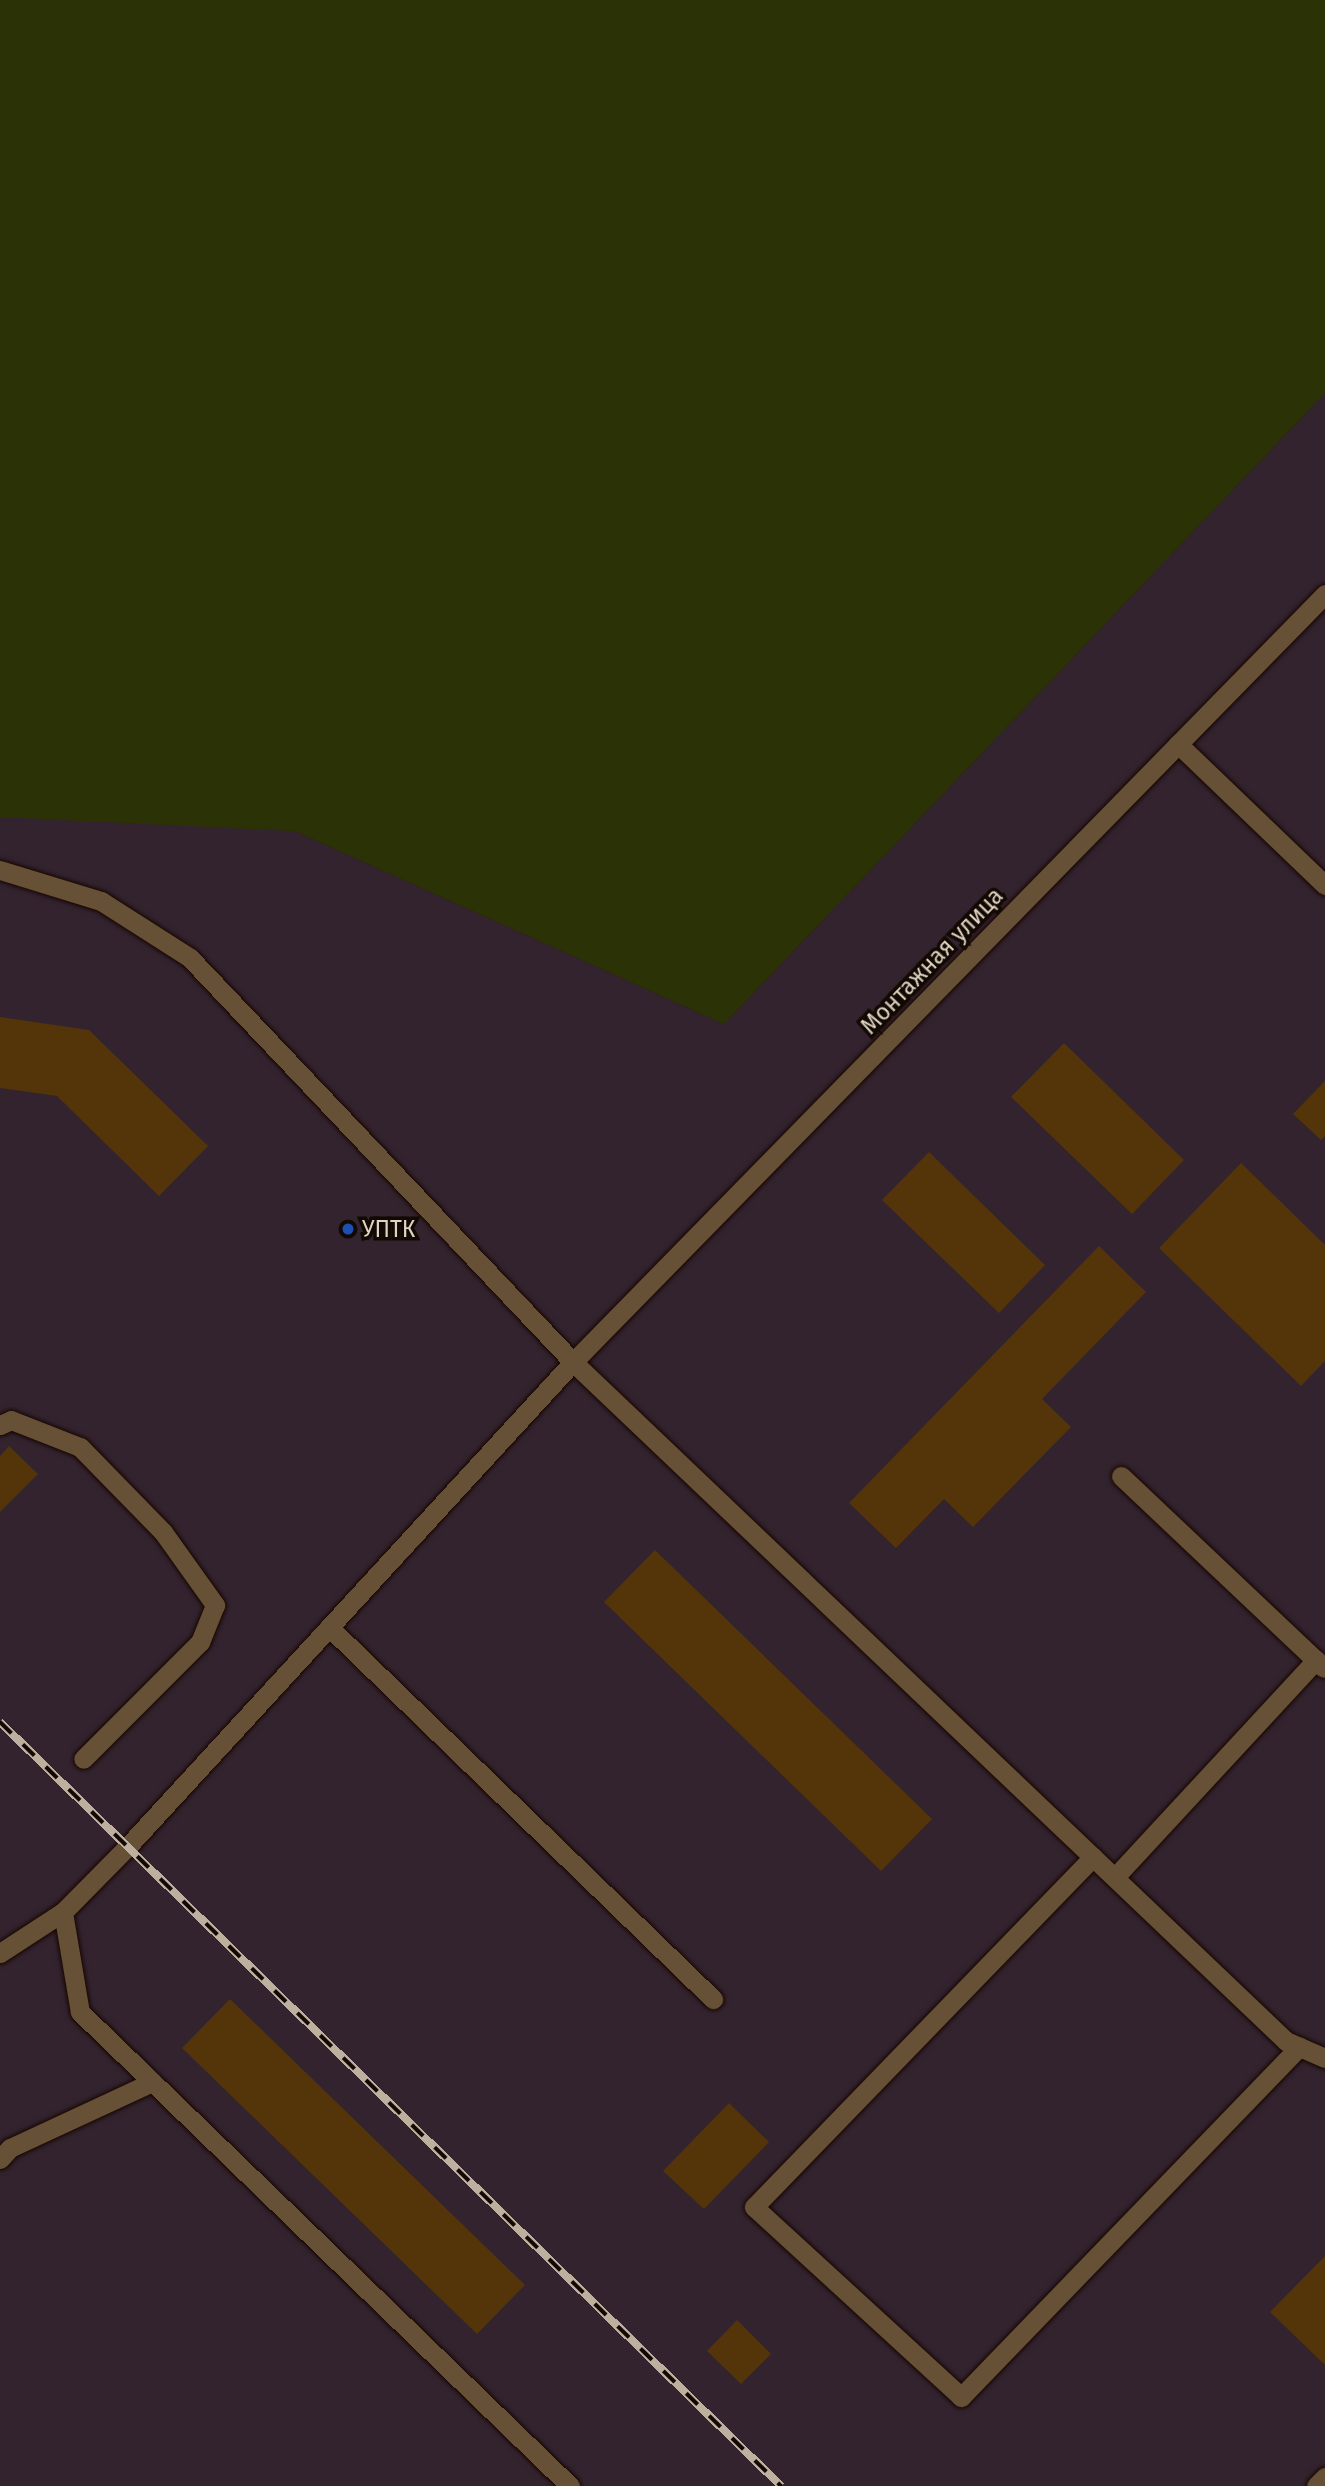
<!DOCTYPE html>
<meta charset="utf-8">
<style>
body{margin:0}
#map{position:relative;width:1325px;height:2486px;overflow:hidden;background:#301d03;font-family:"Fira Sans",sans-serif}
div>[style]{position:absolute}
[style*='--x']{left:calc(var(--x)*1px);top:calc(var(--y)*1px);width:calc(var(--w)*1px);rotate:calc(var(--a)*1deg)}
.industrial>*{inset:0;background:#33232e}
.green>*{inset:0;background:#2b3205}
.building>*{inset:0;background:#533509}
.roads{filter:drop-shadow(0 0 2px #170600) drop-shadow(0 0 2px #170600)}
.service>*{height:19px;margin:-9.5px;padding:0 9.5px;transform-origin:9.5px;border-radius:9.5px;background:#665036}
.minor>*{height:19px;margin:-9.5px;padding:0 9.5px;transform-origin:9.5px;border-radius:9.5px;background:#665036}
.rail>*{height:8px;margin-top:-4px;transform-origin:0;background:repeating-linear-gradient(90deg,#120902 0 16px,#bdb09f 0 32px);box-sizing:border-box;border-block:2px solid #bdb09f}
.dots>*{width:19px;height:19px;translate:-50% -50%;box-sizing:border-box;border:4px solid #120902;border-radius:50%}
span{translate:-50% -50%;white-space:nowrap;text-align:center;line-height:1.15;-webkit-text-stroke:7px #120902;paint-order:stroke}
.street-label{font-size:23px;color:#dfd3c4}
.poi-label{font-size:23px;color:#dfd3c4}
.left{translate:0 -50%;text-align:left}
</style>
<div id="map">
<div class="industrial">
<div style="clip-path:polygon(1325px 393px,1325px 2486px,0 2486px,0 813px,295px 831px,724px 1024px)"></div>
</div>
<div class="green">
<div style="clip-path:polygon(0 0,1325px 0,1325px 393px,724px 1024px,295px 831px,0 817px)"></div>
</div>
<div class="building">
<div style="clip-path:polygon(0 1017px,89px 1030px,208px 1146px,159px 1196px,57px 1096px,0 1088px)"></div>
<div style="clip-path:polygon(1064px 1043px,1184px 1160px,1132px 1214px,1011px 1097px)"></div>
<div style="clip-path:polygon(1325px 1081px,1325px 1136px,1321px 1140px,1293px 1114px)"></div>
<div style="clip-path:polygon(929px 1152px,1045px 1265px,999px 1313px,882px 1200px)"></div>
<div style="clip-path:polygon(1241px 1163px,1325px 1245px,1325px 1361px,1301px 1386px,1159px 1248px)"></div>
<div style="clip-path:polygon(1099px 1246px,1146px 1292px,1042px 1399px,1071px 1427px,973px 1527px,944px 1499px,896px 1548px,849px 1503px)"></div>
<div style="clip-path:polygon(9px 1446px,38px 1474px,0 1512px,0 1456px)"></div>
<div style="clip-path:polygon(655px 1550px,932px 1819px,881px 1871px,604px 1602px)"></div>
<div style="clip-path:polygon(230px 1999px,525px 2285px,477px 2334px,182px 2048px)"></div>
<div style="clip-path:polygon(729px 2103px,769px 2142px,704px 2209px,663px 2171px)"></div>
<div style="clip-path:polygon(1325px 2256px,1325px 2365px,1270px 2312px)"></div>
<div style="clip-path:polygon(737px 2320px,771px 2354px,741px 2384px,707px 2351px)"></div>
</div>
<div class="roads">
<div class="service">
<div style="--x:1178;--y:744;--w:204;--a:43.8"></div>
<div style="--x:0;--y:1425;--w:12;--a:-24"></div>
<div style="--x:11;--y:1420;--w:74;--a:21.4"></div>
<div style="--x:80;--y:1447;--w:119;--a:45.7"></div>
<div style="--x:163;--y:1532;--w:90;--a:54.5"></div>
<div style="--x:215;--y:1605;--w:40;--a:112"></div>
<div style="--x:200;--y:1642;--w:165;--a:135"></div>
<div style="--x:1121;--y:1476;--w:279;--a:43.4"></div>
<div style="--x:329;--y:1627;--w:535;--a:44.09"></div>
<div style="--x:1093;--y:1857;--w:487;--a:134.1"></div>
<div style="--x:754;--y:2207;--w:281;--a:42.5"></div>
<div style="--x:961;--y:2397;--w:487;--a:-46"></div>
<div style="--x:1115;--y:1877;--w:296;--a:-47.2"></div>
<div style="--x:63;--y:1912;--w:101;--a:80.4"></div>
<div style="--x:80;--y:2012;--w:682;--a:44.05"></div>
<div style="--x:0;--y:1953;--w:75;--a:-33.1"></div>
<div style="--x:63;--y:1912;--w:94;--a:-45.4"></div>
<div style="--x:129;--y:1845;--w:656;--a:-47.41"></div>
<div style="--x:0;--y:2159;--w:15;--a:-48"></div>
<div style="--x:10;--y:2148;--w:157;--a:-24.9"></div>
<div style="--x:1316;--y:2486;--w:13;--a:-45"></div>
</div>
<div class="minor">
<div style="--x:0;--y:870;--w:106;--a:17.1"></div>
<div style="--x:101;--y:901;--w:106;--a:32.6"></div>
<div style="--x:190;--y:958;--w:557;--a:46.53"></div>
<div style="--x:573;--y:1362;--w:985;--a:43.6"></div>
<div style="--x:1286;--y:2041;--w:43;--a:23.6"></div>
<div style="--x:573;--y:1362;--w:1075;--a:-45.6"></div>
</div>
</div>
<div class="rail">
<div style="--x:0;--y:1722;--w:1093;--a:44.37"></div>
</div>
<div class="dots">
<div style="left:348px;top:1229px;background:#1a4fb4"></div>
</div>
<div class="street-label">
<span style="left:932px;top:961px;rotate:-46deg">Монтажная улица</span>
</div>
<div class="poi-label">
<span class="left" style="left:362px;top:1229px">УПТК</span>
</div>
</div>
